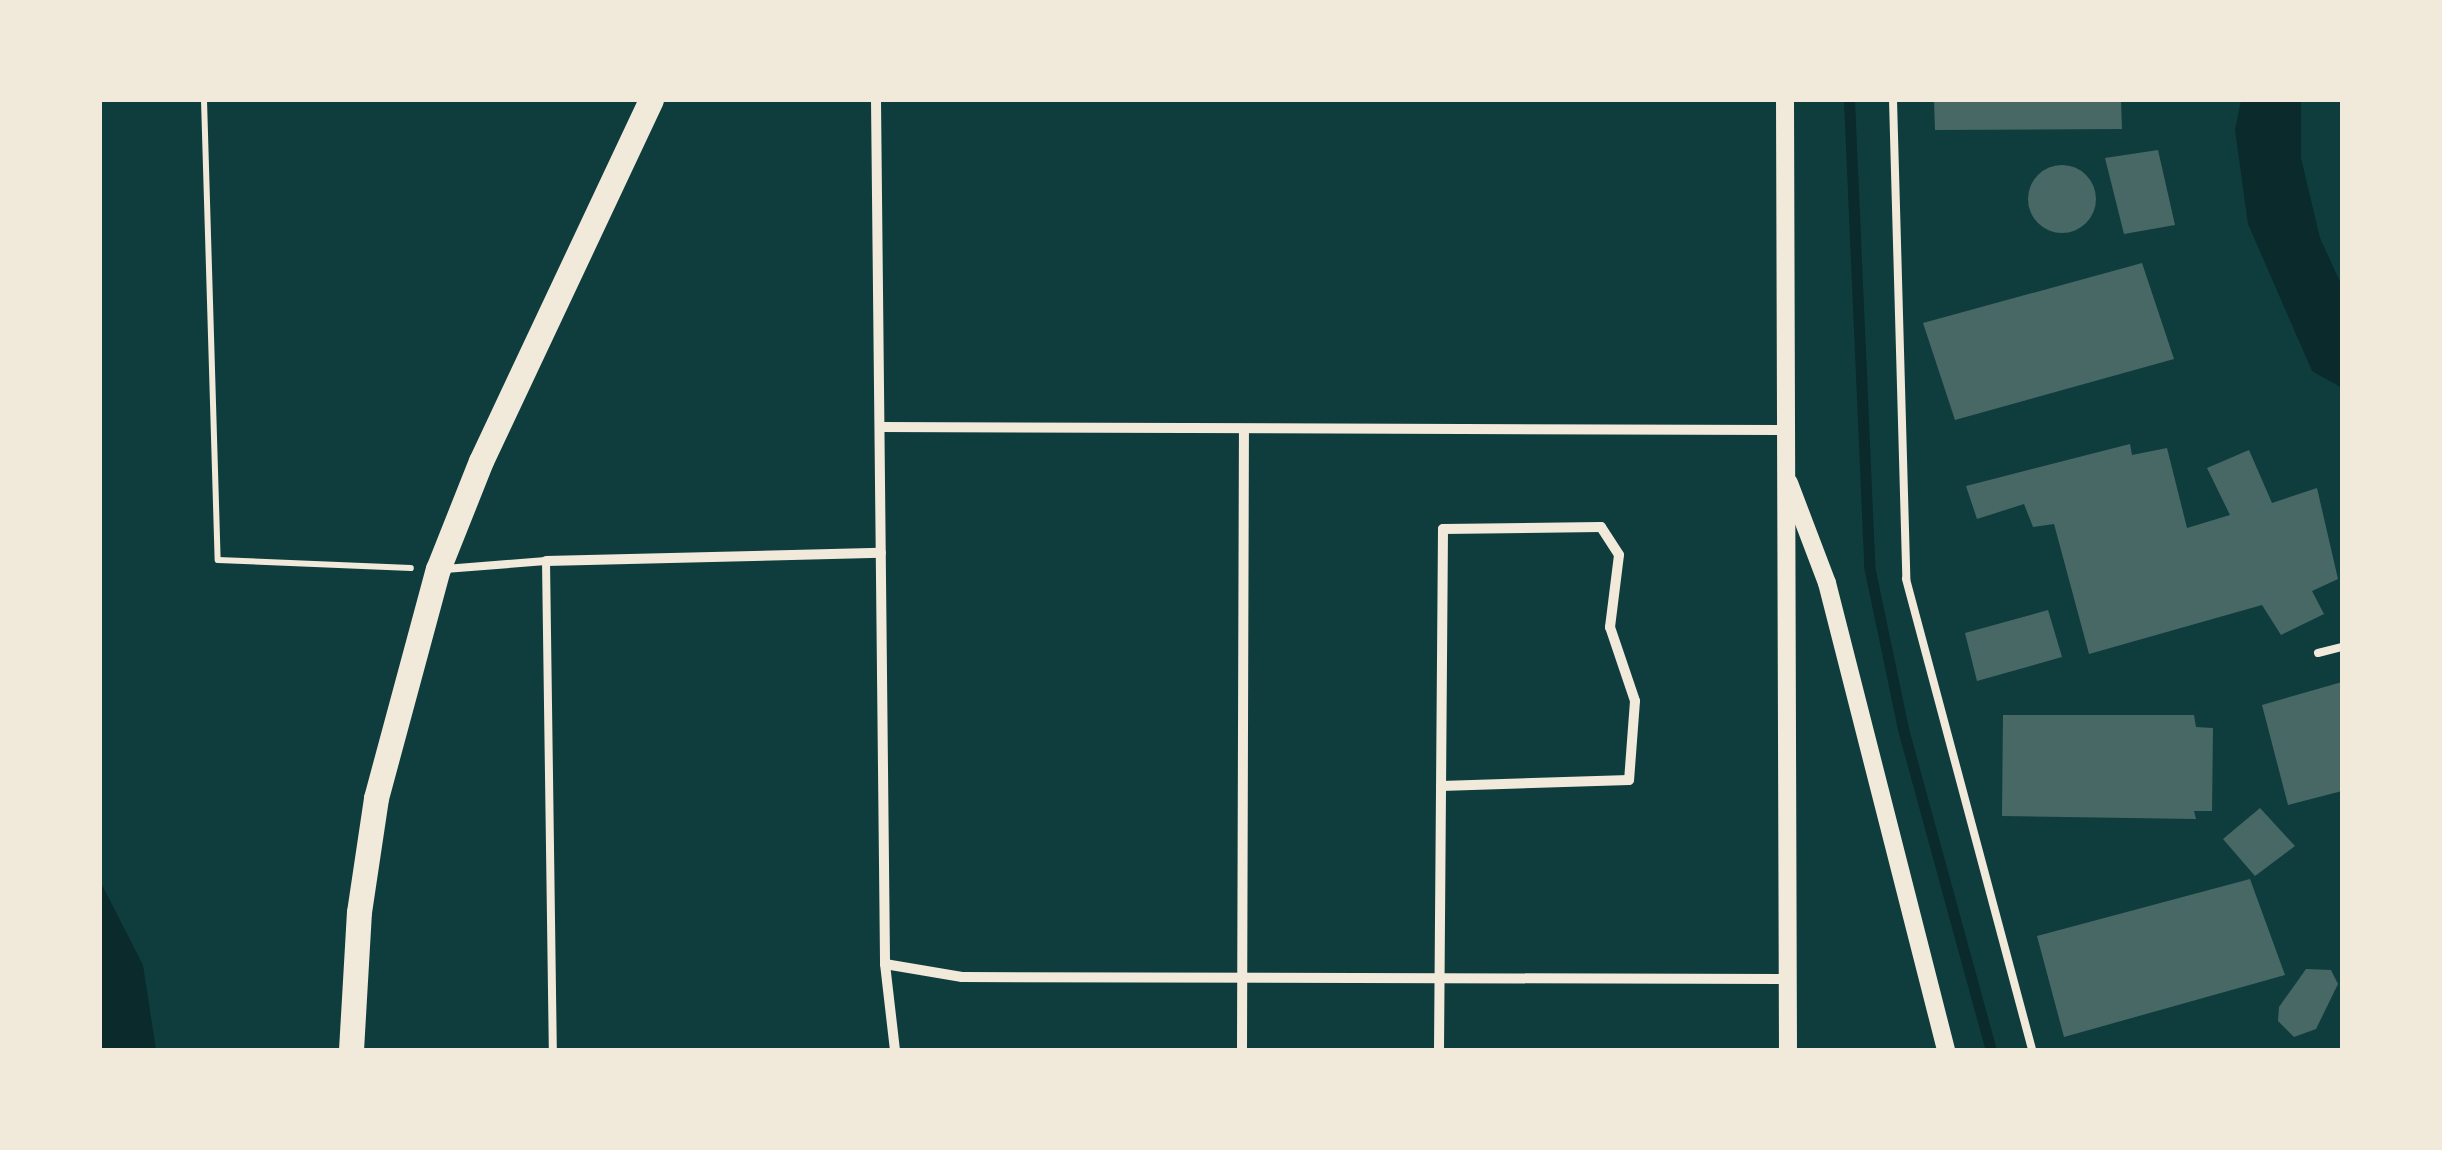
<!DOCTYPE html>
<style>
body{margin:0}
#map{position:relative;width:2442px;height:1150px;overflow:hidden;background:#0f3d3e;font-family:"Fira Sans",sans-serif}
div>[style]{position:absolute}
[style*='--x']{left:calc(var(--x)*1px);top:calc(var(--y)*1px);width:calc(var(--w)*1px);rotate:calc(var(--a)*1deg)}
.water>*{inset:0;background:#0a2a2b}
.stream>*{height:11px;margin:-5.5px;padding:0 5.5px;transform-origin:5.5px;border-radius:5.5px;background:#0a2a2b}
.building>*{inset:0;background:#486865}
.round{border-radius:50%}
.path>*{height:6px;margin:-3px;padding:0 3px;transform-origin:3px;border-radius:3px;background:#f1e9da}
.service>*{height:8px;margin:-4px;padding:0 4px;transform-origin:4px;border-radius:4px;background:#f1e9da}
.minor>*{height:10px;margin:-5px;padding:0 5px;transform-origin:5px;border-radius:5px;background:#f1e9da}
.tertiary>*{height:18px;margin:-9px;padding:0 9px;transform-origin:9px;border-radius:9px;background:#f1e9da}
.primary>*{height:25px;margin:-12.5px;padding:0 12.5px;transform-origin:12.5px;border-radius:12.5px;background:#f1e9da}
span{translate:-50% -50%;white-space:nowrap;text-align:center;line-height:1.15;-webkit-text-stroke:9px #f1e9da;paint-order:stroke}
.frame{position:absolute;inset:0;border:102px solid #f1e9da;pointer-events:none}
</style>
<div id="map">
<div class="water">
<div style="clip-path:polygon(2241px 100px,2301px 100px,2301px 158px,2320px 238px,2342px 286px,2342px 388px,2312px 371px,2248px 224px,2235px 130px)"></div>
<div style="clip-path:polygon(100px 881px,143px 965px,156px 1050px,100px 1050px)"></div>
</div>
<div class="stream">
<div style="--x:1849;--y:100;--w:466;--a:87.5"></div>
<div style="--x:1869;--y:566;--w:167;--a:78.2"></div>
<div style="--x:1903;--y:729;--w:333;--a:74.7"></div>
</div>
<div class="building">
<div style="clip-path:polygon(1934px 100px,2121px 100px,2122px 129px,1935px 130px)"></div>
<div style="clip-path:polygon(2158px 150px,2175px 225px,2124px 234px,2105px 158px)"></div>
<div class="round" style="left:2028px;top:165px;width:68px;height:68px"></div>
<div style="clip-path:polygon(2142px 263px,2174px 359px,1955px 420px,1923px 323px)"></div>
<div style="clip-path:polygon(2130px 444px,2132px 455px,2167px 448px,2187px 528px,2230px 515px,2207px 468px,2249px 450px,2272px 503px,2317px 488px,2338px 579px,2312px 591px,2324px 614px,2281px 635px,2262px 605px,2089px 654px,2054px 524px,2033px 527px,2024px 504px,1977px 519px,1966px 486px)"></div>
<div style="clip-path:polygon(2048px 610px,2062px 657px,1977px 681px,1965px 633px)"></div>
<div style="clip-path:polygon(2342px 682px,2342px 791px,2288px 805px,2262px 705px)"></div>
<div style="clip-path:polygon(2003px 715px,2194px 715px,2196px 727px,2213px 728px,2212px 811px,2194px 811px,2196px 819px,2002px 816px)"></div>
<div style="clip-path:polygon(2260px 808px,2295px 846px,2255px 876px,2223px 839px)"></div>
<div style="clip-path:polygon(2250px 879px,2285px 975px,2064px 1037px,2037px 936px)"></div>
<div style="clip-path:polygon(2306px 969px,2331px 970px,2338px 984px,2316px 1029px,2294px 1037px,2278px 1021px,2279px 1007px)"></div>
</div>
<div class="path">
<div style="--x:204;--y:100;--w:460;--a:88.3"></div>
<div style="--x:218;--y:560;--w:193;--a:2.4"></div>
</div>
<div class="service">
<div style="--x:1893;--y:100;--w:479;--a:88.4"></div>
<div style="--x:1906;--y:579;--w:488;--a:75"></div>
<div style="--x:445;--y:569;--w:101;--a:-4.5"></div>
<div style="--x:546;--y:561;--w:489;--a:89.2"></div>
<div style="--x:2318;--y:653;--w:25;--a:-14"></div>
</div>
<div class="minor">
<div style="--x:876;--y:100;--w:864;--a:89.4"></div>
<div style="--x:885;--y:964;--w:87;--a:83.4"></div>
<div style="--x:880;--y:427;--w:906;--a:0.19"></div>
<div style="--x:546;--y:561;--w:335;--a:-1.4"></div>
<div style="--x:885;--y:964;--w:78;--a:9.6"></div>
<div style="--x:962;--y:977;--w:825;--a:0.14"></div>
<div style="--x:1242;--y:1050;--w:621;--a:-89.82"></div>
<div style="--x:1439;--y:1050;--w:521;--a:-89.56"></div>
<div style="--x:1443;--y:529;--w:158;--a:-0.7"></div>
<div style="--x:1601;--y:527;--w:33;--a:57"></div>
<div style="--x:1619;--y:555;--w:73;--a:97.1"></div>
<div style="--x:1610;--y:627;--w:78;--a:71.3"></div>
<div style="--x:1635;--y:701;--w:79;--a:94.3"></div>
<div style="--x:1629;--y:780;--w:188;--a:178.2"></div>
</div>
<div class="tertiary">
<div style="--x:1785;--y:100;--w:950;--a:89.82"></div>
<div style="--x:1789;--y:483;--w:107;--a:69.2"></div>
<div style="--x:1827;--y:583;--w:482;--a:75.7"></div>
</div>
<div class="primary">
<div style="--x:351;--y:1050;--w:138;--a:-86.7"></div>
<div style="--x:359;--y:912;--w:115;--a:-81.5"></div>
<div style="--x:376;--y:798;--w:237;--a:-74.9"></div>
<div style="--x:438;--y:569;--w:116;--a:-68.3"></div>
<div style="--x:481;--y:461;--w:399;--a:-64.8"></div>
</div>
<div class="frame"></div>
</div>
